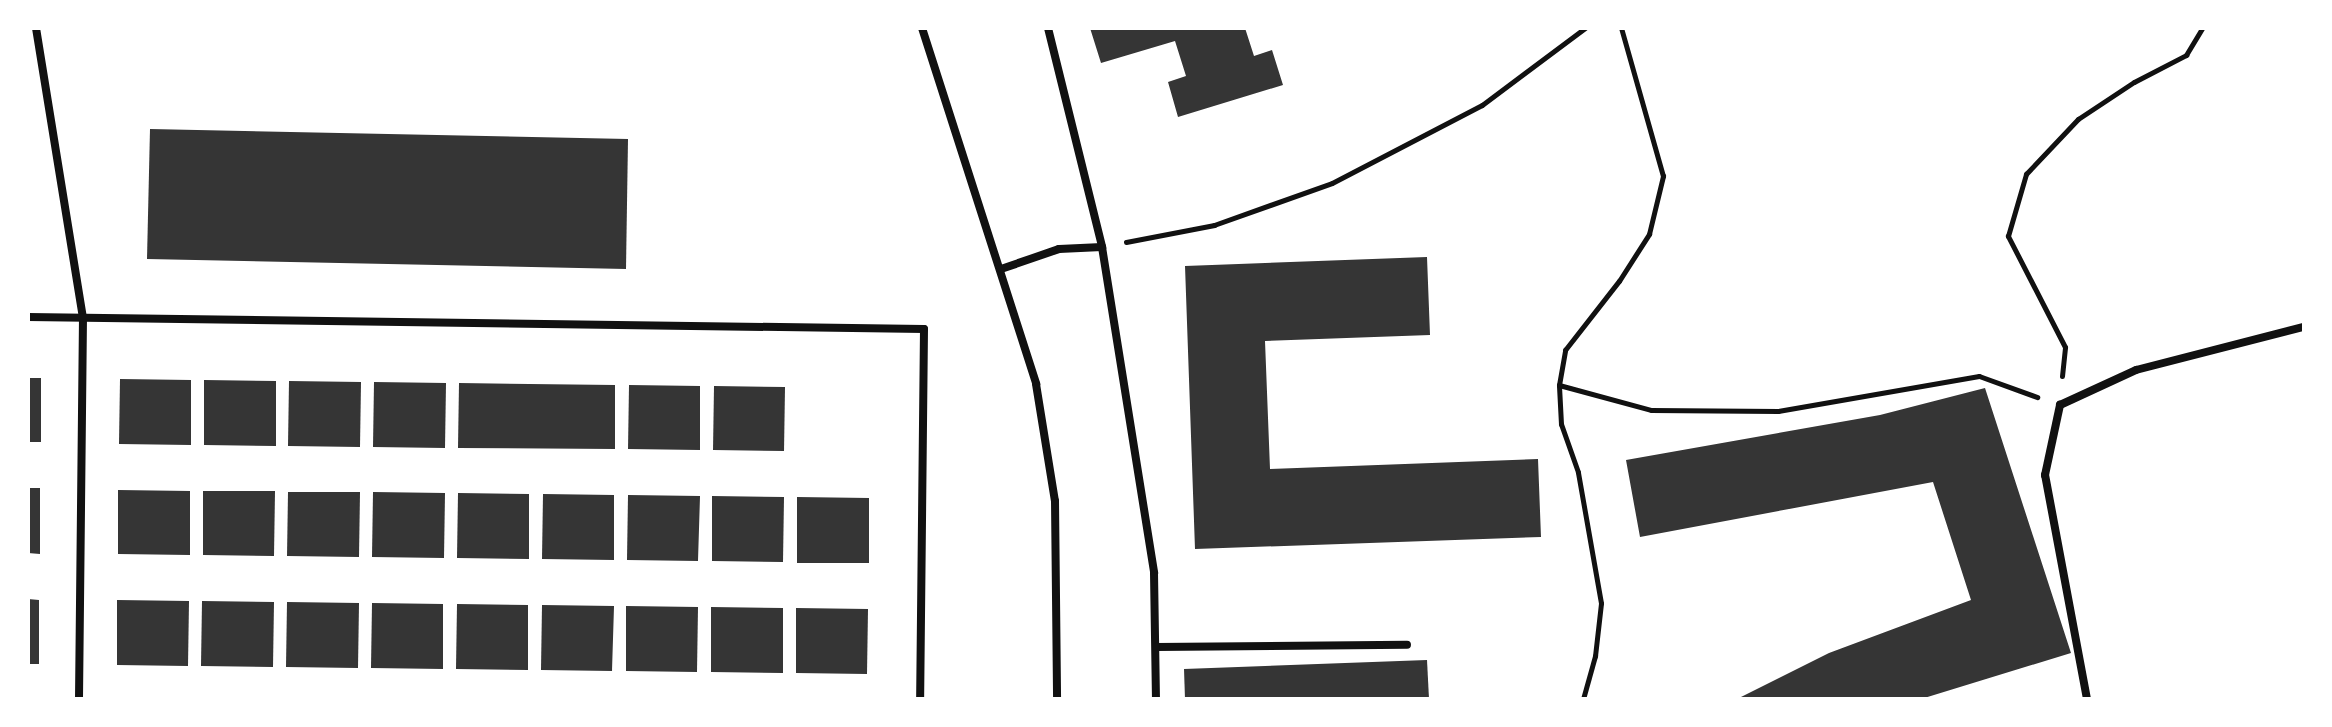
<!DOCTYPE html>
<style>
body{margin:0}
#map{position:relative;width:2332px;height:727px;overflow:hidden;background:#fff;font-family:"Open Sans",sans-serif}
div>[style]{position:absolute}
[style*='--x']{left:calc(var(--x)*1px);top:calc(var(--y)*1px);width:calc(var(--w)*1px);rotate:calc(var(--a)*1deg)}
.building>*{inset:0;background:#353535}
.path>*{height:5px;margin:-2.5px;padding:0 2.5px;transform-origin:2.5px;border-radius:2.5px;background:#111}
.minor>*{height:8px;margin:-4px;padding:0 4px;transform-origin:4px;border-radius:4px;background:#111}
span{translate:-50% -50%;white-space:nowrap;text-align:center;line-height:1.15;-webkit-text-stroke:6px #fff;paint-order:stroke}
.frame{position:absolute;inset:0;border:30px solid #fff;pointer-events:none}
</style>
<div id="map">
<div class="building">
<div style="clip-path:polygon(1090px 28px,1245px 28px,1254px 56px,1272px 50px,1283px 85px,1178px 117px,1168px 82px,1186px 76px,1175px 41px,1101px 63px)"></div>
<div style="clip-path:polygon(150px 129px,628px 139px,626px 269px,147px 259px)"></div>
<div style="clip-path:polygon(1427px 257px,1430px 335px,1265px 341px,1270px 469px,1538px 459px,1541px 537px,1195px 549px,1185px 266px)"></div>
<div style="clip-path:polygon(28px 378px,41px 378px,41px 442px,28px 442px)"></div>
<div style="clip-path:polygon(120px 379px,191px 380px,191px 445px,119px 444px)"></div>
<div style="clip-path:polygon(204px 380px,276px 381px,276px 446px,204px 445px)"></div>
<div style="clip-path:polygon(289px 381px,361px 382px,360px 447px,288px 446px)"></div>
<div style="clip-path:polygon(374px 382px,446px 383px,445px 448px,373px 447px)"></div>
<div style="clip-path:polygon(459px 383px,615px 385px,615px 449px,458px 448px)"></div>
<div style="clip-path:polygon(629px 385px,700px 386px,700px 450px,628px 449px)"></div>
<div style="clip-path:polygon(714px 386px,785px 387px,784px 451px,713px 450px)"></div>
<div style="clip-path:polygon(1985px 388px,2071px 653px,1921px 699px,1737px 699px,1829px 653px,1971px 600px,1933px 482px,1640px 537px,1626px 460px,1880px 415px)"></div>
<div style="clip-path:polygon(28px 488px,40px 488px,40px 554px,28px 553px)"></div>
<div style="clip-path:polygon(118px 490px,190px 491px,190px 555px,118px 554px)"></div>
<div style="clip-path:polygon(203px 491px,275px 491px,274px 556px,203px 555px)"></div>
<div style="clip-path:polygon(288px 492px,360px 492px,359px 557px,287px 556px)"></div>
<div style="clip-path:polygon(373px 492px,445px 493px,444px 558px,372px 557px)"></div>
<div style="clip-path:polygon(458px 493px,529px 494px,529px 559px,457px 558px)"></div>
<div style="clip-path:polygon(543px 494px,614px 495px,614px 560px,542px 559px)"></div>
<div style="clip-path:polygon(628px 495px,700px 496px,698px 561px,627px 560px)"></div>
<div style="clip-path:polygon(712px 496px,784px 497px,783px 562px,712px 561px)"></div>
<div style="clip-path:polygon(797px 497px,869px 498px,869px 563px,797px 563px)"></div>
<div style="clip-path:polygon(28px 599px,39px 600px,39px 664px,28px 664px)"></div>
<div style="clip-path:polygon(117px 600px,189px 601px,188px 666px,117px 665px)"></div>
<div style="clip-path:polygon(202px 601px,274px 602px,273px 667px,201px 666px)"></div>
<div style="clip-path:polygon(287px 602px,359px 603px,358px 668px,286px 667px)"></div>
<div style="clip-path:polygon(372px 603px,443px 604px,443px 669px,371px 668px)"></div>
<div style="clip-path:polygon(457px 604px,528px 605px,528px 670px,456px 669px)"></div>
<div style="clip-path:polygon(542px 605px,614px 606px,612px 671px,541px 670px)"></div>
<div style="clip-path:polygon(626px 606px,698px 607px,697px 672px,626px 671px)"></div>
<div style="clip-path:polygon(711px 607px,783px 608px,783px 673px,711px 672px)"></div>
<div style="clip-path:polygon(796px 608px,868px 609px,867px 674px,796px 673px)"></div>
<div style="clip-path:polygon(1427px 660px,1429px 699px,1185px 699px,1184px 669px)"></div>
</div>
<div class="path">
<div style="--x:1126;--y:242;--w:90;--a:-10.9"></div>
<div style="--x:1214;--y:225;--w:125;--a:-19.6"></div>
<div style="--x:1332;--y:183;--w:169;--a:-27.5"></div>
<div style="--x:1482;--y:105;--w:129;--a:-36.8"></div>
<div style="--x:2062;--y:376;--w:29;--a:-84"></div>
<div style="--x:2065;--y:347;--w:125;--a:-117.2"></div>
<div style="--x:2008;--y:236;--w:65;--a:-73.8"></div>
<div style="--x:2026;--y:174;--w:76;--a:-46.6"></div>
<div style="--x:2078;--y:119;--w:67;--a:-33.5"></div>
<div style="--x:2134;--y:82;--w:59;--a:-27.4"></div>
<div style="--x:2186;--y:55;--w:31;--a:-59"></div>
<div style="--x:1559;--y:385;--w:95;--a:15.2"></div>
<div style="--x:1651;--y:410;--w:127;--a:0.5"></div>
<div style="--x:1778;--y:411;--w:204;--a:-9.9"></div>
<div style="--x:1979;--y:376;--w:62;--a:19.9"></div>
<div style="--x:1583;--y:699;--w:45;--a:-74.4"></div>
<div style="--x:1595;--y:656;--w:53;--a:-83.5"></div>
<div style="--x:1601;--y:603;--w:133;--a:-100"></div>
<div style="--x:1578;--y:472;--w:51;--a:-109.5"></div>
<div style="--x:1561;--y:424;--w:39;--a:-93"></div>
<div style="--x:1559;--y:385;--w:36;--a:-80"></div>
<div style="--x:1565;--y:350;--w:88;--a:-52"></div>
<div style="--x:1619;--y:281;--w:56;--a:-57.4"></div>
<div style="--x:1649;--y:234;--w:60;--a:-76.4"></div>
<div style="--x:1663;--y:176;--w:154;--a:-105.8"></div>
</div>
<div class="minor">
<div style="--x:36;--y:28;--w:293;--a:80.8"></div>
<div style="--x:83;--y:317;--w:382;--a:90.6"></div>
<div style="--x:922;--y:28;--w:374;--a:72.2"></div>
<div style="--x:1036;--y:384;--w:119;--a:80.8"></div>
<div style="--x:1055;--y:501;--w:198;--a:89.4"></div>
<div style="--x:1048;--y:28;--w:226;--a:76.1"></div>
<div style="--x:1001;--y:269;--w:61;--a:-19"></div>
<div style="--x:1059;--y:249;--w:43;--a:-2.7"></div>
<div style="--x:1102;--y:247;--w:330;--a:80.9"></div>
<div style="--x:1154;--y:573;--w:126;--a:89.1"></div>
<div style="--x:28;--y:317;--w:896;--a:0.77"></div>
<div style="--x:924;--y:329;--w:370;--a:90.6"></div>
<div style="--x:1156;--y:647;--w:251;--a:-0.5"></div>
<div style="--x:2087;--y:699;--w:228;--a:-100.6"></div>
<div style="--x:2045;--y:475;--w:72;--a:-77.9"></div>
<div style="--x:2060;--y:405;--w:84;--a:-24.7"></div>
<div style="--x:2136;--y:370;--w:173;--a:-14.4"></div>
</div>
<div class="frame"></div>
</div>
